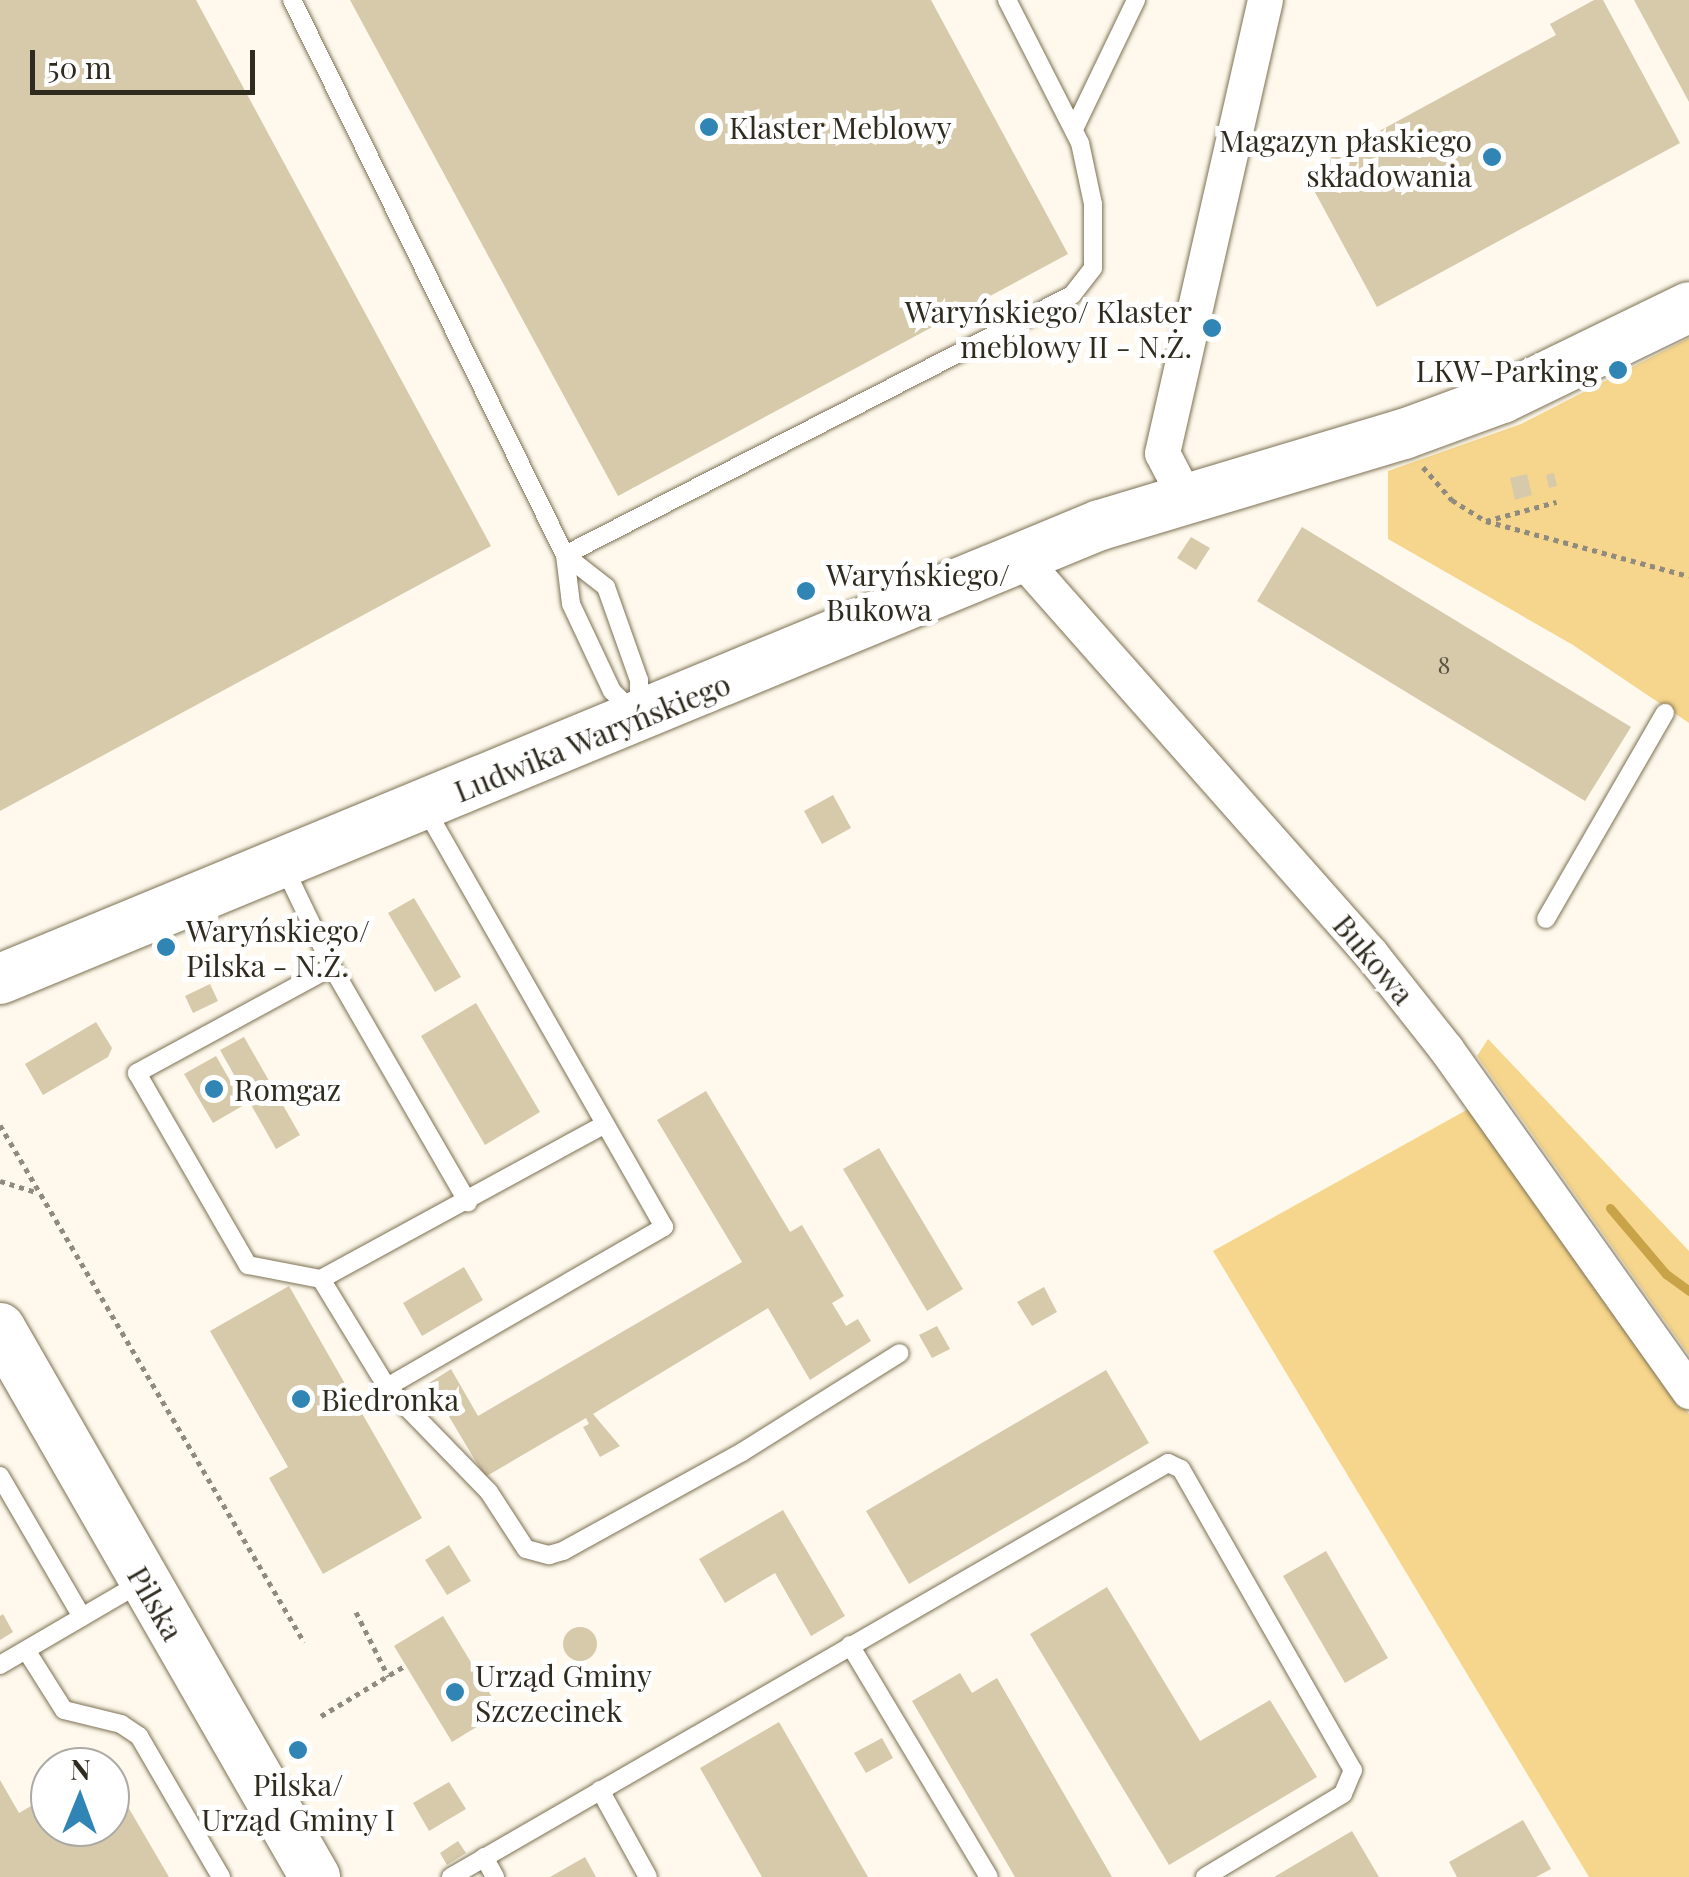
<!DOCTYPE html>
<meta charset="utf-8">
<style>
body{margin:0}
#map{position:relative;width:1689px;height:1877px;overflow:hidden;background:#fef9ec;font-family:"Playfair Display",serif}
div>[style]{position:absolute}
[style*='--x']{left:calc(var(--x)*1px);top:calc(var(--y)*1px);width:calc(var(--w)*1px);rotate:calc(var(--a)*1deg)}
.green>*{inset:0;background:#f6d68c}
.stream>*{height:9px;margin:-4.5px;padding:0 4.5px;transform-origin:4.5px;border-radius:4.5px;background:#c8a347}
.building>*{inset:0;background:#d7caab}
.round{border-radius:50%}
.path>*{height:5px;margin-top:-2.5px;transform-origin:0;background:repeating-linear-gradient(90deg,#908b7e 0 5px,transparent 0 10px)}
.roads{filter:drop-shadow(0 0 2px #7d7154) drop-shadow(0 0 2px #7d7154)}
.lane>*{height:18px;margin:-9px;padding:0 9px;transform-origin:9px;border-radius:9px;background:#fff}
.street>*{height:35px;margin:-17.5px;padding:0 17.5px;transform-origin:17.5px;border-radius:17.5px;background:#fff}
.secondary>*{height:50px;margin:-25px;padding:0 25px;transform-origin:25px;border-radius:25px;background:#fff}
.dots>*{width:28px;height:28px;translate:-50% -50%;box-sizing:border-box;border:5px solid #fff;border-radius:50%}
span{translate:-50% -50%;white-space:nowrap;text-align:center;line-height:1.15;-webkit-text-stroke:10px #fff;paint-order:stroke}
.number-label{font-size:25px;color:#5a5342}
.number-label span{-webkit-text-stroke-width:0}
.poi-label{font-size:30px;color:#302b1f}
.left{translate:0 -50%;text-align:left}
.right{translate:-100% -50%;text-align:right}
.street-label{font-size:30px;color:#302b1f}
.north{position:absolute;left:30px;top:1747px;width:100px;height:100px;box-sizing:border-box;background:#fff;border:2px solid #acaaa5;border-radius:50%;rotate:1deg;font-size:28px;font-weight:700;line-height:40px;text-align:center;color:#302b1f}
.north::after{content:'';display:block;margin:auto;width:35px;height:45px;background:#3085b5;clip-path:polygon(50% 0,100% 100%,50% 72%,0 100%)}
.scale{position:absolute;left:30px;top:50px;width:225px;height:45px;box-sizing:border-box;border:5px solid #302b1f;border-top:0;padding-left:12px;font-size:30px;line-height:35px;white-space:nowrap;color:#302b1f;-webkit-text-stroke:8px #fff;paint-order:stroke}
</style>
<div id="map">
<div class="green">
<div style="clip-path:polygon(1689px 338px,1689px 723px,1573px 645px,1388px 539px,1388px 471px,1521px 424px)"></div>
<div style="clip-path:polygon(1488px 1039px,1689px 1251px,1689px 1355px,1477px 1056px)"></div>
<div style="clip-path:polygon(1472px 1107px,1689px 1414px,1689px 1877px,1589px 1877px,1213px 1251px)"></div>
</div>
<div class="stream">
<div style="--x:1610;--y:1208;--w:87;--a:49.7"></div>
<div style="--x:1666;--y:1274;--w:29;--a:36"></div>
</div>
<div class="building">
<div style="clip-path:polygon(0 0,196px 0,491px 546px,0 811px)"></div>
<div style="clip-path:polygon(350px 0,931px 0,1068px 254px,618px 496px)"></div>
<div style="clip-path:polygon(1594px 0,1603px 0,1680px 143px,1377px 307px,1304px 172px,1556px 35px,1550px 24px)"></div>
<div style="clip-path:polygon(1634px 0,1689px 0,1689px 102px)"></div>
<div style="clip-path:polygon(1554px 473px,1557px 486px,1549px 488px,1546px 475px)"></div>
<div style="clip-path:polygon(1527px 474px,1532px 495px,1515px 500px,1510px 478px)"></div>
<div style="clip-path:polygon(1302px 527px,1631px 727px,1585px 801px,1257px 601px)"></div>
<div style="clip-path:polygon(1191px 537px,1210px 548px,1196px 570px,1177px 558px)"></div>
<div style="clip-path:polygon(833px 795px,851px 828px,822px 844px,804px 811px)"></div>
<div style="clip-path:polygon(414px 898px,461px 977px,435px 992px,388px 913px)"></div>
<div style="clip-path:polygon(210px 984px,218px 1001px,193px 1013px,185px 996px)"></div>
<div style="clip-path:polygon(476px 1003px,540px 1112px,485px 1145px,421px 1036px)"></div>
<div style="clip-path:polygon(96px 1022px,112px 1048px,108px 1057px,43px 1095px,25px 1064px)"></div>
<div style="clip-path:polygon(244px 1037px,300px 1135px,276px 1149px,220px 1050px)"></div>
<div style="clip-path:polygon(216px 1056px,244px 1105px,213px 1123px,184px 1074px)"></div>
<div style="clip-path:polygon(706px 1091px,790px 1232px,802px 1225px,844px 1296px,832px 1303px,846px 1326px,858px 1319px,871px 1341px,810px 1380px,768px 1308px,593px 1414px,620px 1446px,600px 1457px,583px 1427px,589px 1424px,586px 1418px,485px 1477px,429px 1383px,451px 1369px,478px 1416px,742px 1262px,657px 1120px)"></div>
<div style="clip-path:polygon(879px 1148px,963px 1289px,927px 1311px,843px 1169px)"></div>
<div style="clip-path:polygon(464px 1267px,483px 1300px,422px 1336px,403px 1303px)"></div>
<div style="clip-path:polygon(289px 1286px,422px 1518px,323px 1574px,269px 1478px,288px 1467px,210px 1331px)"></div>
<div style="clip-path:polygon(1044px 1287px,1057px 1312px,1032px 1326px,1017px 1302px)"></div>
<div style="clip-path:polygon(937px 1326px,950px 1349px,932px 1358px,919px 1335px)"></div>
<div style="clip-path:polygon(1106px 1370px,1149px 1443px,909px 1584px,866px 1511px)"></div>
<div style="clip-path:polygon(783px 1510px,845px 1616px,811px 1636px,775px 1573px,725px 1603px,699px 1559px)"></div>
<div style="clip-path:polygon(449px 1545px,471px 1581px,447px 1595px,425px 1560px)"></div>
<div style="clip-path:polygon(1326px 1551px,1388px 1658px,1345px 1683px,1283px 1576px)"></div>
<div style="clip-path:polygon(1107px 1587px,1200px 1741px,1270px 1700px,1317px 1777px,1169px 1865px,1030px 1634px)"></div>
<div style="clip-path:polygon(3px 1614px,13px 1632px,0 1640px,0 1616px)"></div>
<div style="clip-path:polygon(443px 1616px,501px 1712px,452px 1742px,394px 1646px)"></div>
<div class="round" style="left:563px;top:1627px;width:34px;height:34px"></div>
<div style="clip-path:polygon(960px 1673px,972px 1693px,997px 1678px,1112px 1877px,1015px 1877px,912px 1701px)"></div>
<div style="clip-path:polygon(779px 1722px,868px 1877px,762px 1877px,700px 1768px)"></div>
<div style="clip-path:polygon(882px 1738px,893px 1758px,866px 1773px,854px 1753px)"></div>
<div style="clip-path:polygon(110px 1776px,169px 1877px,0 1877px,0 1780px,19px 1813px,50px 1795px,50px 1827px,110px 1827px)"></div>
<div style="clip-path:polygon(449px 1782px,466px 1809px,429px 1831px,413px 1803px)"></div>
<div style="clip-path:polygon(1523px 1820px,1551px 1869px,1536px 1877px,1457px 1877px,1449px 1862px)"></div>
<div style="clip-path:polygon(1352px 1831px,1379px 1877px,1274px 1877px)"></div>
<div style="clip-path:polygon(458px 1841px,466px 1853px,447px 1865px,440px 1853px)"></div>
<div style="clip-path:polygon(585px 1857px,596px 1877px,550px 1877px)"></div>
</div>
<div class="path">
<div style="--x:1423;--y:467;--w:44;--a:48.7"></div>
<div style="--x:1452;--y:500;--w:40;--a:32"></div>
<div style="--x:1486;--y:521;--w:73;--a:-15.2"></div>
<div style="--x:1486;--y:521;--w:210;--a:15.2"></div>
<div style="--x:0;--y:1125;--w:600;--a:59.54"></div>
<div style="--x:0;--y:1181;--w:37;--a:17"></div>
<div style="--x:356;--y:1612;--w:72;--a:63.4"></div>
<div style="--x:321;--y:1716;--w:96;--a:-30.9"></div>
</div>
<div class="roads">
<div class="lane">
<div style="--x:292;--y:0;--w:619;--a:63.81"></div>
<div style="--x:565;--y:555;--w:570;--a:-27.15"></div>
<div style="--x:1072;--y:295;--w:34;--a:-52"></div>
<div style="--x:1093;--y:268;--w:64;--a:-90"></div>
<div style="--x:1093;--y:204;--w:62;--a:-102"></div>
<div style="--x:1080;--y:143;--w:161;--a:-117"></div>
<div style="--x:1074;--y:129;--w:143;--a:-64.3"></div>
<div style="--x:565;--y:555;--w:52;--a:38"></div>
<div style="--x:606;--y:587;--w:99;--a:70.5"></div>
<div style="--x:639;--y:680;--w:28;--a:90"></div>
<div style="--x:565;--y:555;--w:49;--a:83"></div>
<div style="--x:571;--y:604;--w:96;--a:64.8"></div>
<div style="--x:612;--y:691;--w:28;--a:45"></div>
<div style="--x:283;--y:865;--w:113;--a:64.3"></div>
<div style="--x:332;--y:967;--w:272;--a:60"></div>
<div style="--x:1546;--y:919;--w:238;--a:-60"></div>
<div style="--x:332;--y:967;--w:222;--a:151.5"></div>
<div style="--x:137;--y:1073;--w:222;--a:60"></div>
<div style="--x:248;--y:1265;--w:74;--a:10.9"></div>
<div style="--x:321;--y:1279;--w:127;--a:58.6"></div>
<div style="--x:387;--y:1387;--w:146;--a:45.8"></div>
<div style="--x:489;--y:1492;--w:68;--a:57"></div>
<div style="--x:526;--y:1549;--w:24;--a:15"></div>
<div style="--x:549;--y:1555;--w:15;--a:-16"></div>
<div style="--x:563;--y:1551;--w:205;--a:-28.9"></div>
<div style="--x:742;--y:1452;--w:186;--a:-32.1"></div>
<div style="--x:321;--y:1279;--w:321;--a:-28.6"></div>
<div style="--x:387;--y:1387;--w:320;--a:-30"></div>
<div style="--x:664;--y:1227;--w:485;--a:-119.7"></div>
<div style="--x:0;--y:1476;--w:163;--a:59.8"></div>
<div style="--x:850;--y:1645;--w:270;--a:59.1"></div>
<div style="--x:26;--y:1650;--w:71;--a:57.7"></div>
<div style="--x:64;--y:1710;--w:59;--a:13.8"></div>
<div style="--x:121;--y:1724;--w:22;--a:34"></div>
<div style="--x:139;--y:1736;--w:163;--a:59.8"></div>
<div style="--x:0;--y:1665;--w:164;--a:-30.3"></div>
<div style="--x:600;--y:1790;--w:99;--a:61.1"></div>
<div style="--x:484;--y:1857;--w:23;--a:61"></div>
<div style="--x:451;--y:1877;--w:828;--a:-30"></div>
<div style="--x:1168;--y:1463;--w:14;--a:25"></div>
<div style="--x:1181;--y:1469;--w:347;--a:60.3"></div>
<div style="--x:1353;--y:1770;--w:26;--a:113"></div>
<div style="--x:1343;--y:1794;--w:161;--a:149"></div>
</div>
<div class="street">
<div style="--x:1184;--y:495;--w:47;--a:-117.6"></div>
<div style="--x:1162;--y:453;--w:465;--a:-77.2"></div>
<div style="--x:1021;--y:558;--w:529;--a:48.53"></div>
<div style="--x:1371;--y:954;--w:121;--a:51.7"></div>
<div style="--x:1446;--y:1049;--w:420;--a:54.6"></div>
</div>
<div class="secondary">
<div style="--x:0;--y:979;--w:1190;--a:-22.43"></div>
<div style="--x:1100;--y:525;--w:317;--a:-16.7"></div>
<div style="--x:1404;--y:434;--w:104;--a:-20.2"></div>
<div style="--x:1502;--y:398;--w:208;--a:-25.9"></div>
<div style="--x:0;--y:1328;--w:633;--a:60.15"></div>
</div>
</div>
<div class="dots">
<div style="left:709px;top:127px;background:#3085b5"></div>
<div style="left:1492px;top:157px;background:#3085b5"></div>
<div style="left:1212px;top:328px;background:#3085b5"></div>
<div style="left:1618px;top:370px;background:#3085b5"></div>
<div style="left:806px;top:591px;background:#3085b5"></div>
<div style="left:166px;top:947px;background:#3085b5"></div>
<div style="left:214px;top:1089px;background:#3085b5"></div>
<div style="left:301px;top:1399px;background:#3085b5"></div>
<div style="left:455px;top:1692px;background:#3085b5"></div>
<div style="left:298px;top:1750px;background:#3085b5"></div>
</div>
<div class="number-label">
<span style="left:1444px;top:664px">8</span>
</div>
<div class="poi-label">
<span class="left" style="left:729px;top:127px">Klaster Meblowy</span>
<span class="right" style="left:1472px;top:157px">Magazyn płaskiego<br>składowania</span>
<span class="right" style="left:1192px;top:328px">Waryńskiego/ Klaster<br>meblowy II - N.Ż.</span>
<span class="right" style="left:1598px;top:370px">LKW-Parking</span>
<span class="left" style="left:826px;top:591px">Waryńskiego/<br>Bukowa</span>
<span class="left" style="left:186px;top:947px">Waryńskiego/<br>Pilska - N.Ż.</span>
<span class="left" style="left:234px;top:1089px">Romgaz</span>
<span class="left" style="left:321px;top:1399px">Biedronka</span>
<span class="left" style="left:475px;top:1692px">Urząd Gminy<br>Szczecinek</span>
<span style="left:298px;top:1801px">Pilska/<br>Urząd Gminy I</span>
</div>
<div class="street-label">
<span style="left:592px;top:737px;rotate:-22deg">Ludwika Waryńskiego</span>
<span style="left:1374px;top:959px;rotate:50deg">Bukowa</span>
<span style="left:156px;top:1603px;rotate:60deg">Pilska</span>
</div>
<div class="north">N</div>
<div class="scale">50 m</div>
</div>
